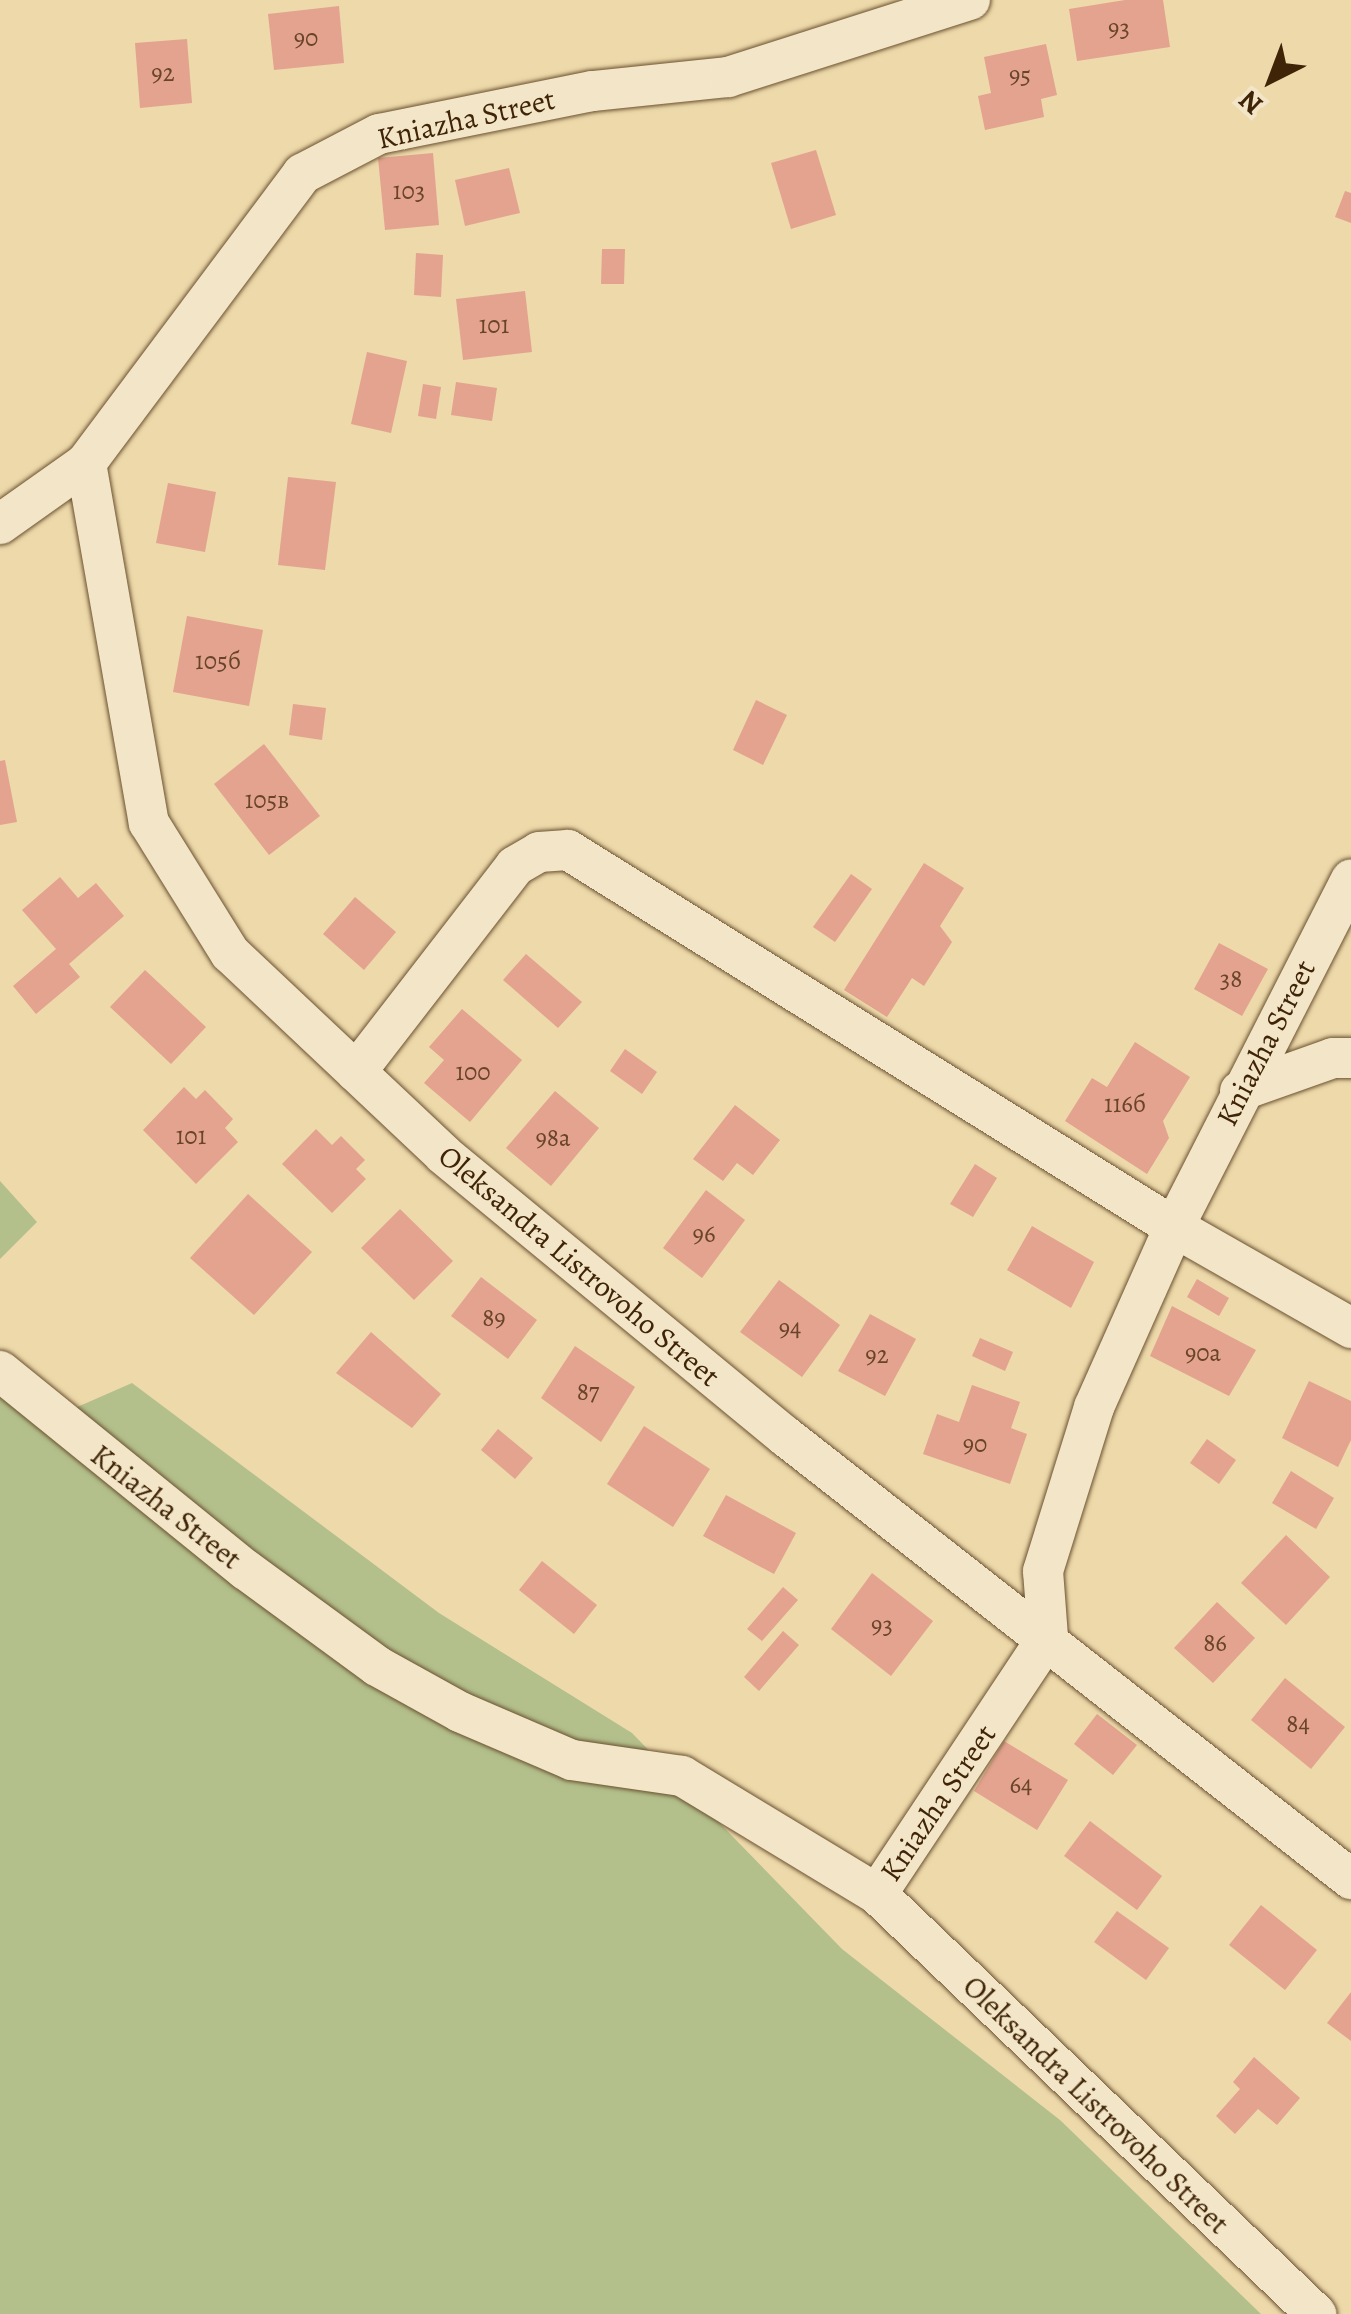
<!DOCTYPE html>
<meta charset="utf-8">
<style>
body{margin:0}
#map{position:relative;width:1351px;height:2314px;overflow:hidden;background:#edd9aa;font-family:Alegreya,serif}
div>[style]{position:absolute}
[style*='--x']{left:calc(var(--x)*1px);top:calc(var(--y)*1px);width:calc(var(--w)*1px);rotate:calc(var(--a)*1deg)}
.green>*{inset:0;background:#b3c08c}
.building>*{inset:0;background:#e3a38f}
.roads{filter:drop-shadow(0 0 2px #6b5130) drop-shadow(0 0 2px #6b5130)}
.minor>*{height:40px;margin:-20px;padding:0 20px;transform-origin:20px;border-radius:20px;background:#f3e6c8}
span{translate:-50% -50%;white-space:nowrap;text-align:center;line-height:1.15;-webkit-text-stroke:9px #f3e6c8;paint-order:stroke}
.number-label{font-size:25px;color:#694429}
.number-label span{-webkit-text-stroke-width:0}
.street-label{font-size:30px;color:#402407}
.north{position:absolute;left:1221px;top:30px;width:100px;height:100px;-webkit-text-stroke:8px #f3e6c8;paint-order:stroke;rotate:222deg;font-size:28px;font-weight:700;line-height:40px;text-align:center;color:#402407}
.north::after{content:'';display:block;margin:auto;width:35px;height:45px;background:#402407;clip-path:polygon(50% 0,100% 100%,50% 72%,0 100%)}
</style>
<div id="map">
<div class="green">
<div style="clip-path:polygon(0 1181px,37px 1222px,0 1259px)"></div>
<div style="clip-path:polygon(0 1362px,59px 1415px,132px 1383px,439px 1613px,632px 1733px,842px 1949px,1060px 2120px,1261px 2314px,0 2314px)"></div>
</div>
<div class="building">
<div style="clip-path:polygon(1125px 0,1163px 0,1170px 47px,1077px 61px,1069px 9px)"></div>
<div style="clip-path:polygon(339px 6px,344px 63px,274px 70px,268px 14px)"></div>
<div style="clip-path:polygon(187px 39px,192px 103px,140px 108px,135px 43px)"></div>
<div style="clip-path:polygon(1046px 44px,1057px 95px,1041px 99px,1044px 117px,985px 130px,978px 96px,991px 93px,984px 57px)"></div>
<div style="clip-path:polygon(816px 150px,836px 215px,791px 229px,771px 163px)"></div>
<div style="clip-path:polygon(433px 153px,439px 225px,385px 230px,378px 158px)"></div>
<div style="clip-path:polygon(509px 168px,520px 213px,465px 226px,455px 180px)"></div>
<div style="clip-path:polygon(1345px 191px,1351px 193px,1351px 223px,1335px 217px)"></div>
<div style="clip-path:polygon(602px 249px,625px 249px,624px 284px,601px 284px)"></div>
<div style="clip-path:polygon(416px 253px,443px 255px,441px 297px,414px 295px)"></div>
<div style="clip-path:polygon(525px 291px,532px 352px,463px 360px,456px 299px)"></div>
<div style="clip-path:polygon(367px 352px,407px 361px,391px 433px,351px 424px)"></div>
<div style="clip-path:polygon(456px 382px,497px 388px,492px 421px,451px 415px)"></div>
<div style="clip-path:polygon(423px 384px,441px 387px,436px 419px,418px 416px)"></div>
<div style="clip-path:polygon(288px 477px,336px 482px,325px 570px,278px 565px)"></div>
<div style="clip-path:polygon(168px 483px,216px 492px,205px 552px,156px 543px)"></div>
<div style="clip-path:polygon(187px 616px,263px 630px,249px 706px,173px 692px)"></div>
<div style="clip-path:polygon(756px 700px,787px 715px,763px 765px,733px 750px)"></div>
<div style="clip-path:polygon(293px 704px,326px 708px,322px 740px,289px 735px)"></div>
<div style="clip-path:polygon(264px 744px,320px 816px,269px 855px,214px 784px)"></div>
<div style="clip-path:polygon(5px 760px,17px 822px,0 825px,0 761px)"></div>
<div style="clip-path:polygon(924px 863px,964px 888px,940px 926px,952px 942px,924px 986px,912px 978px,887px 1017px,844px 990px)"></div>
<div style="clip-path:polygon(851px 874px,872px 889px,835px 942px,813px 927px)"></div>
<div style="clip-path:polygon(60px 877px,78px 898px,96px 883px,124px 916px,69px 964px,80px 977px,36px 1014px,13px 986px,56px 949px,22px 910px)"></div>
<div style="clip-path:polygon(355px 897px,396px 932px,364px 970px,323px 934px)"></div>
<div style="clip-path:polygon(1219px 943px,1268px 969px,1242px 1016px,1194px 989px)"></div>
<div style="clip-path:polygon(526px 954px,582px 1002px,558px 1028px,503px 980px)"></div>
<div style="clip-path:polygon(145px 970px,206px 1027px,171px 1064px,110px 1007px)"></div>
<div style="clip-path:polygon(462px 1009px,522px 1060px,470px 1122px,424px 1083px,444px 1060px,429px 1047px)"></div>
<div style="clip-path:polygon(1135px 1042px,1190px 1077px,1163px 1121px,1169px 1138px,1147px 1174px,1065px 1121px,1092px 1078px,1107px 1087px)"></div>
<div style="clip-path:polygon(625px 1049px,657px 1072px,642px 1094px,610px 1071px)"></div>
<div style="clip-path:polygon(184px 1087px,196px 1099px,205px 1090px,233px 1119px,225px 1128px,238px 1142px,196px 1184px,143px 1130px)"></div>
<div style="clip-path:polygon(555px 1091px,599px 1128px,551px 1186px,506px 1148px)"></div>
<div style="clip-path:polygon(735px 1105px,780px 1140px,753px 1175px,737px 1163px,723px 1181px,693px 1159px)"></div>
<div style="clip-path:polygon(316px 1129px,332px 1145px,341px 1136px,365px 1160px,356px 1169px,366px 1179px,332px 1213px,282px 1164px)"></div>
<div style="clip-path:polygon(975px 1164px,997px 1178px,973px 1217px,950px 1204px)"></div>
<div style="clip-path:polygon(706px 1190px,745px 1220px,702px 1278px,663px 1248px)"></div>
<div style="clip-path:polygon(248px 1194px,312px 1252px,254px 1315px,190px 1258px)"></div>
<div style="clip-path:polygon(400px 1209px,453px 1261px,414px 1300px,361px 1248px)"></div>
<div style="clip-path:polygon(1032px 1226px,1094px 1262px,1071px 1308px,1007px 1270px)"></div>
<div style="clip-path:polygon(481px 1277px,537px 1320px,508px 1359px,451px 1316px)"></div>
<div style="clip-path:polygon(1197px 1279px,1229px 1298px,1219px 1316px,1187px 1297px)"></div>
<div style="clip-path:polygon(779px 1280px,840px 1325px,802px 1377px,740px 1332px)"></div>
<div style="clip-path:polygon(1172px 1306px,1256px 1350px,1229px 1396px,1150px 1356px)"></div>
<div style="clip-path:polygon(870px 1314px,916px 1339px,885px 1396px,838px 1371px)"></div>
<div style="clip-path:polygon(371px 1332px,441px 1394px,412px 1428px,336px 1373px)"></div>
<div style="clip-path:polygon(980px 1338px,1013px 1352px,1005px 1371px,972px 1356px)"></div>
<div style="clip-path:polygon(575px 1346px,635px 1387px,601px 1442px,541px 1398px)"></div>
<div style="clip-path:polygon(1309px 1381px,1351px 1401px,1351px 1440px,1338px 1467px,1282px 1438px)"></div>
<div style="clip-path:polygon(972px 1385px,1020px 1402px,1011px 1428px,1027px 1434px,1010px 1484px,923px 1454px,937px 1414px,959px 1422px)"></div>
<div style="clip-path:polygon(644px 1426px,710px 1469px,673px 1527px,607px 1484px)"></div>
<div style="clip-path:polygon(498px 1429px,533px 1458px,515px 1479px,481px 1450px)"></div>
<div style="clip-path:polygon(1207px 1439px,1236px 1460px,1219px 1484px,1190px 1463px)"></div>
<div style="clip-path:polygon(1291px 1471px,1334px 1498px,1316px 1529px,1272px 1503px)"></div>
<div style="clip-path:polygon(726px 1495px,796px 1533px,774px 1574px,703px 1536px)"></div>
<div style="clip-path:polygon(1286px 1535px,1330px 1577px,1286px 1625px,1241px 1583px)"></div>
<div style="clip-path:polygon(542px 1561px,597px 1605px,574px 1634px,519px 1590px)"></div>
<div style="clip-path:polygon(872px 1573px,933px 1621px,891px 1676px,831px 1629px)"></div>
<div style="clip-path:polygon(783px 1587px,798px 1600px,762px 1641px,747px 1629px)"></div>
<div style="clip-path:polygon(1217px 1602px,1255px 1638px,1213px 1683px,1174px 1648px)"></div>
<div style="clip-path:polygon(783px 1631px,799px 1645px,759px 1691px,744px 1677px)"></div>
<div style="clip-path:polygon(1285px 1678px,1345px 1727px,1311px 1769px,1251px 1720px)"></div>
<div style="clip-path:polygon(1097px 1714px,1137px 1745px,1113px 1775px,1074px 1744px)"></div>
<div style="clip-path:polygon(1004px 1741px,1068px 1780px,1037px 1830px,974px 1791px)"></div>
<div style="clip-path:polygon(1090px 1821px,1162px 1876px,1137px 1910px,1064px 1856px)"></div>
<div style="clip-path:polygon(1261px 1905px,1317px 1950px,1285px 1990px,1229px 1945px)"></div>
<div style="clip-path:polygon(1117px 1911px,1169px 1948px,1146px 1980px,1094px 1942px)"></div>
<div style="clip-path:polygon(1351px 1992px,1351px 2041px,1327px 2023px)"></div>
<div style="clip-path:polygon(1254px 2057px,1300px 2098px,1277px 2125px,1258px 2109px,1235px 2134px,1216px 2116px,1240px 2089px,1233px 2082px)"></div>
</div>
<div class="roads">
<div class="minor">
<div style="--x:86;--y:463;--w:365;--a:80.1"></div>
<div style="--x:149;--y:823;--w:153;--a:58.1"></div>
<div style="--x:230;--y:953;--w:294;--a:43.3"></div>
<div style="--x:444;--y:1155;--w:442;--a:39.5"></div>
<div style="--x:785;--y:1436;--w:719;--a:38.05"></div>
<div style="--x:0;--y:524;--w:105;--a:-35.3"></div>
<div style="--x:86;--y:463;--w:361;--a:-53.2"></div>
<div style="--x:302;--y:174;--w:87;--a:-27.5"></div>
<div style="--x:379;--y:134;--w:218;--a:-11.4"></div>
<div style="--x:593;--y:91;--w:136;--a:-5.9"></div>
<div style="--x:728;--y:77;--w:254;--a:-17.7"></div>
<div style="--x:356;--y:1072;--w:260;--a:-52.3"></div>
<div style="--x:515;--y:866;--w:28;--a:-30"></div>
<div style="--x:539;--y:852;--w:29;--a:-4"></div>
<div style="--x:568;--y:850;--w:714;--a:31.89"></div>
<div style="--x:1174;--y:1227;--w:204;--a:29.7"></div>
<div style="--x:1240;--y:1091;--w:99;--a:-19.5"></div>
<div style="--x:1333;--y:1058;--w:18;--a:0"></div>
<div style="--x:0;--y:1371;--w:316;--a:39"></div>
<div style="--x:246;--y:1570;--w:162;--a:36.2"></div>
<div style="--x:377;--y:1666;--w:95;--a:29"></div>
<div style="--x:460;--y:1712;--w:122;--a:23.2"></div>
<div style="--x:572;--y:1760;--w:111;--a:8.3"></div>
<div style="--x:682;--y:1776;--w:228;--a:31.2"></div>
<div style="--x:877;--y:1894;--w:309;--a:-56.4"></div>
<div style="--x:1048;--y:1637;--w:66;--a:-94.3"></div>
<div style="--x:1043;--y:1571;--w:172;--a:-72.7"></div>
<div style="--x:1094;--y:1407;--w:197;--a:-66"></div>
<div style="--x:1174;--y:1227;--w:390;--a:-63"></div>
<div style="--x:877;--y:1894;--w:608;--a:43.73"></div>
</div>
</div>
<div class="number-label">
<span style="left:1119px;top:28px">93</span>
<span style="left:306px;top:38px">90</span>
<span style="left:163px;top:73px">92</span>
<span style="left:1020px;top:75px">95</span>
<span style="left:409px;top:191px">103</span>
<span style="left:494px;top:325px">101</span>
<span style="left:218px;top:661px">105б</span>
<span style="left:267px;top:800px">105в</span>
<span style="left:1231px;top:979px">38</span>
<span style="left:473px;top:1072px">100</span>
<span style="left:1125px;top:1104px">116б</span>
<span style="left:191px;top:1136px">101</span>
<span style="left:553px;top:1138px">98а</span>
<span style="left:704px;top:1234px">96</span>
<span style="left:494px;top:1318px">89</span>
<span style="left:790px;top:1328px">94</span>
<span style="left:1203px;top:1353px">90а</span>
<span style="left:877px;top:1355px">92</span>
<span style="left:588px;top:1392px">87</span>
<span style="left:975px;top:1444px">90</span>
<span style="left:882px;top:1625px">93</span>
<span style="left:1215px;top:1643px">86</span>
<span style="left:1298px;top:1724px">84</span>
<span style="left:1021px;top:1785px">64</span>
</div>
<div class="street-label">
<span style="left:466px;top:119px;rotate:-13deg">Kniazha Street</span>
<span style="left:1266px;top:1043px;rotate:-63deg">Kniazha Street</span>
<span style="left:579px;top:1266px;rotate:40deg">Oleksandra Listrovoho Street</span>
<span style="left:166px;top:1507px;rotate:38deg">Kniazha Street</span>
<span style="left:938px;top:1803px;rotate:-56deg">Kniazha Street</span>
<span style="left:1096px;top:2105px;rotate:44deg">Oleksandra Listrovoho Street</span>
</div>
<div class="north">N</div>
</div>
